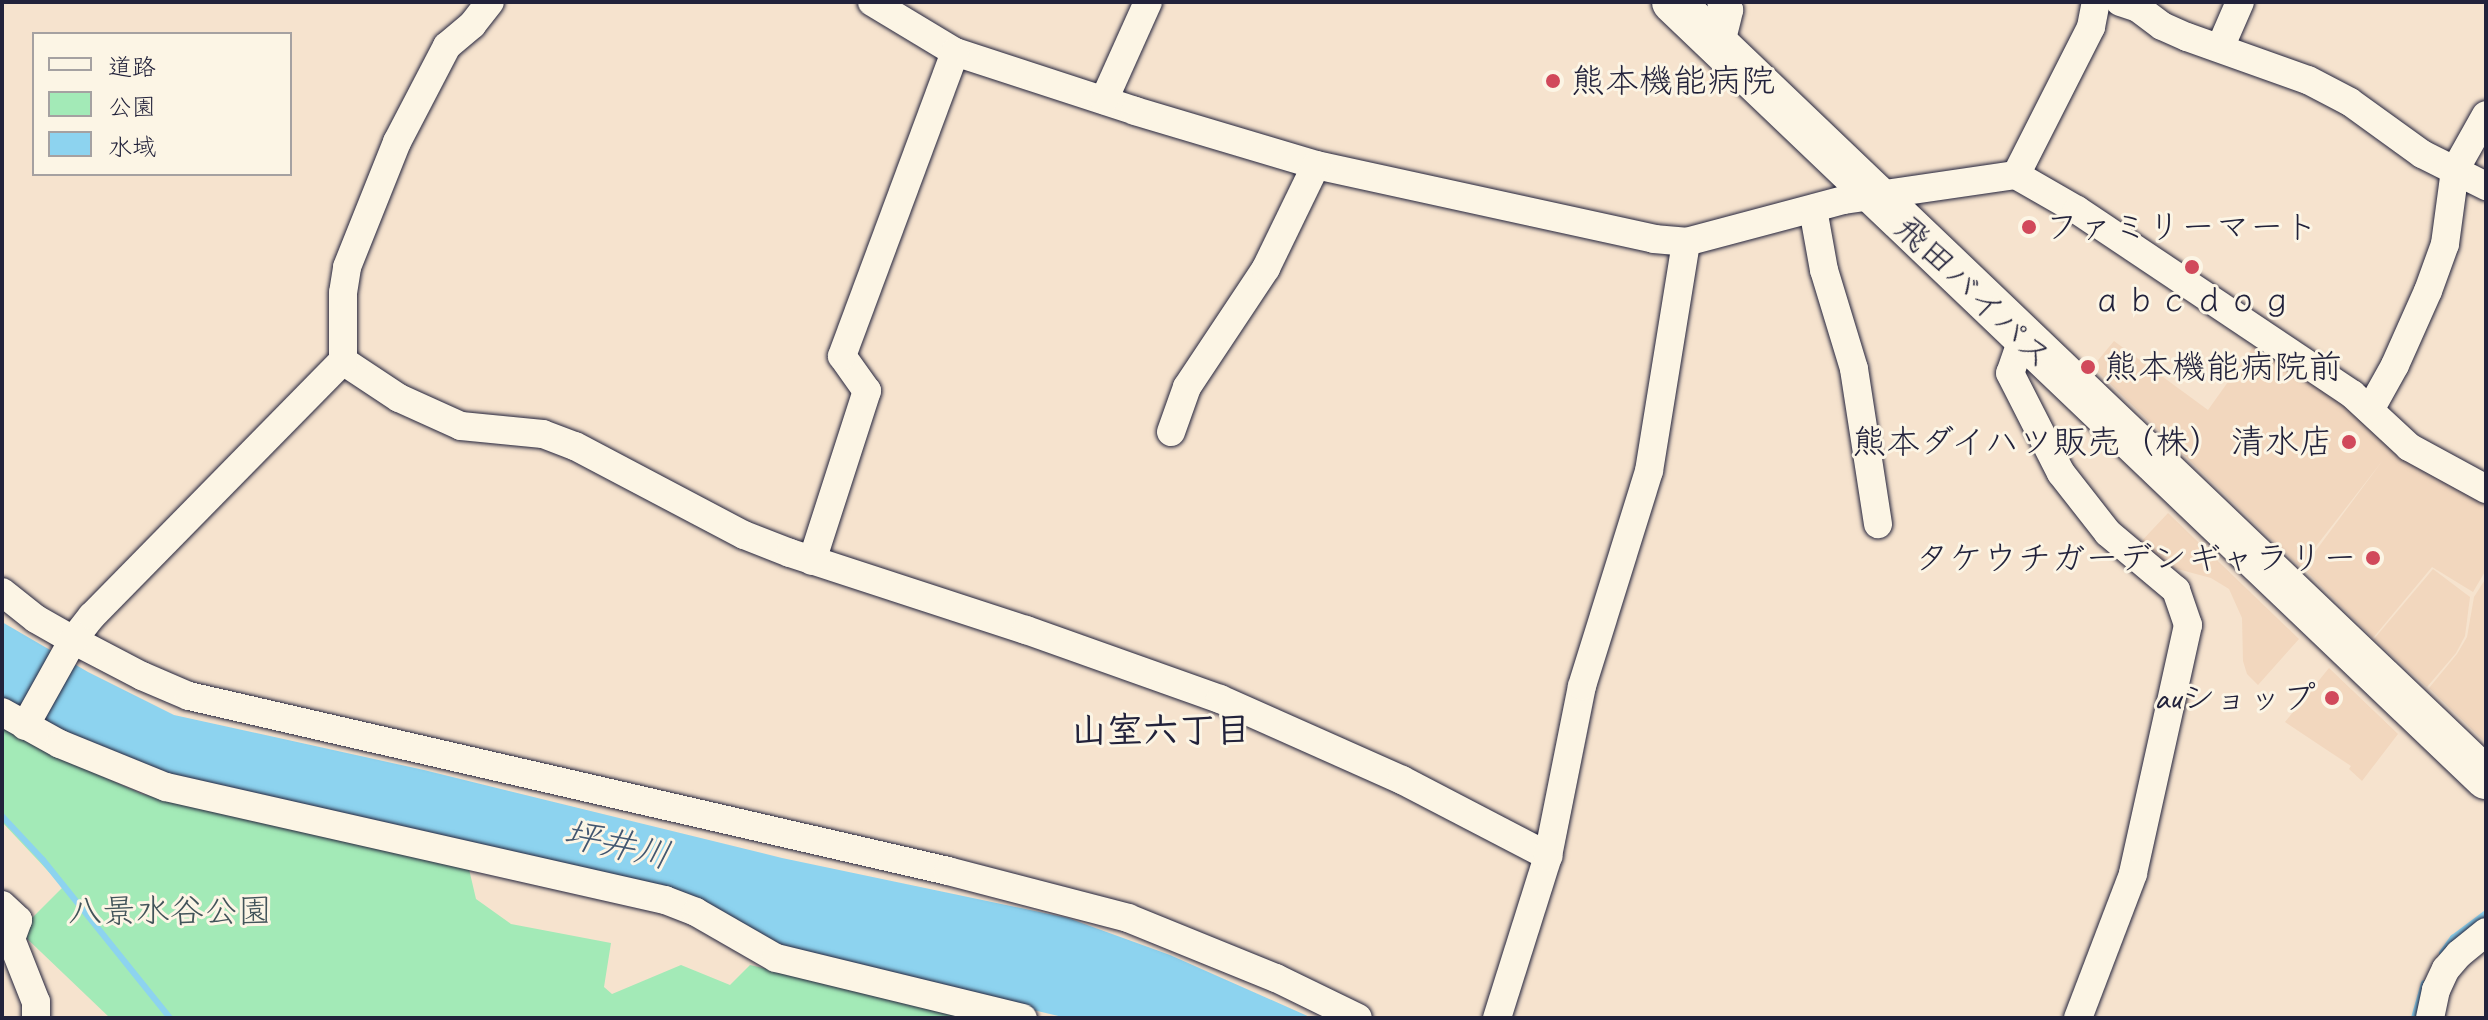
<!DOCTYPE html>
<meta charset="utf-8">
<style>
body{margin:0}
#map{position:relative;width:2488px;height:1020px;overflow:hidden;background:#f6e3ce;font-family:Caveat,"Klee One",sans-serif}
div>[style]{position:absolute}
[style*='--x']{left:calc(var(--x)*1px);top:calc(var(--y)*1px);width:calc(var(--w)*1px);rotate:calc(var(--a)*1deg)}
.built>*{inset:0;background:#f2d7be}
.green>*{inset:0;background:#a3eab7}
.water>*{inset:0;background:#8dd3ef}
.stream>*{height:6px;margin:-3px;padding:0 3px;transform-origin:3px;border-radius:3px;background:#8dd3ef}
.roads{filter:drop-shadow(0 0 2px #22223b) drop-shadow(0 0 2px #22223b)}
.minor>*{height:28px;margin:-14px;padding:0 14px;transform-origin:14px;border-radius:14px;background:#fcf5e5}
.highway>*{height:42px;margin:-21px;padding:0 21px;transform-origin:21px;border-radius:21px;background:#fcf5e5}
.dots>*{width:22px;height:22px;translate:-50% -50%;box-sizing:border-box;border:4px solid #fcf5e5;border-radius:50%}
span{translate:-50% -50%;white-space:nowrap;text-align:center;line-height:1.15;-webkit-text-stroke:6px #fcf5e5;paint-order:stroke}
.poi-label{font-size:34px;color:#22223b}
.left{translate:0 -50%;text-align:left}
.right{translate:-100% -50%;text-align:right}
.street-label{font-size:34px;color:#22223b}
.park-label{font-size:34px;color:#42545a}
.neighbourhood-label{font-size:36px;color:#22223b;font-weight:700}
.water-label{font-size:36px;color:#425771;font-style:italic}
.frame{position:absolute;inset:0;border:4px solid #22223b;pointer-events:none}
.legend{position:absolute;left:32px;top:32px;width:260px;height:144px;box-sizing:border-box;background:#fcf5e5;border:2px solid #a5a1a1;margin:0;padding:10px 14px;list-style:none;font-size:24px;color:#22223b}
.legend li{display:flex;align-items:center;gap:16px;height:40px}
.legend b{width:40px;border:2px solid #a5a1a1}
</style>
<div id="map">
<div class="built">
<div style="clip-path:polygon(2114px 341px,2208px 410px,2255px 344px,2486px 499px,2486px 570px,2473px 592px,2432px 567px,2373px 638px,2303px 568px,2383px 460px,2300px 567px,2098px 372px,2094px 365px)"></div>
<div style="clip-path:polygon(2168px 513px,2299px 639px,2258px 685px,2247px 674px,2243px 661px,2242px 618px,2229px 589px,2211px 578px,2151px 562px,2136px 547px)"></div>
<div style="clip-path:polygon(2433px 569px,2470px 597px,2465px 636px,2456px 653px,2427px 687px,2374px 639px)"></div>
<div style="clip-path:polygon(2486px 578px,2486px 743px,2429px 688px,2457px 654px,2467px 637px,2474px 597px)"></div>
<div style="clip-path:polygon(2329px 668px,2398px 734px,2362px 781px,2349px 769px,2351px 766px,2285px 722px)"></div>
</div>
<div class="green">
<div style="clip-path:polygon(2px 723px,59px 757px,142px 794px,469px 869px,476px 899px,511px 924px,611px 943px,604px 987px,612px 994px,681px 965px,730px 985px,750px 965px,973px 1018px,110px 1018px,19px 931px,63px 887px,2px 822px)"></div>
</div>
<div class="water">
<div style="clip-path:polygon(2px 622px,88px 672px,174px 715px,424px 770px,782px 858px,1068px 918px,1170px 955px,1312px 1018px,1067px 1018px,781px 951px,692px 902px,208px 790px,113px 759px,2px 700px)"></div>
</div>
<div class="stream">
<div style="--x:2;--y:816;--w:60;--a:47"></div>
<div style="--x:43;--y:860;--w:203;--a:51.2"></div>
<div style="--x:2442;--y:953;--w:19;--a:-54"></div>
<div style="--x:2453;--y:938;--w:41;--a:-37.1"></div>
<div style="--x:2414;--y:1018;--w:36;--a:-74"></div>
</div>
<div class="roads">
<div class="minor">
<div style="--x:872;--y:2;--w:97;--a:31.1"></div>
<div style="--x:955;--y:52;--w:189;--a:18.1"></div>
<div style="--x:1135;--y:111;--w:189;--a:16.6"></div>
<div style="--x:1316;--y:165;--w:346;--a:12.3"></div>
<div style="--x:1654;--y:239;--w:32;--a:5"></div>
<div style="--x:1686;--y:242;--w:163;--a:-14.9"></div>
<div style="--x:1844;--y:200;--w:174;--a:-8.3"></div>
<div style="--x:2016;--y:175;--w:70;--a:29.8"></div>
<div style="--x:2077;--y:210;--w:331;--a:33.8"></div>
<div style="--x:2352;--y:394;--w:78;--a:42.9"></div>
<div style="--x:2409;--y:447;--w:88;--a:28.6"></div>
<div style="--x:2120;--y:2;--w:19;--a:18"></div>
<div style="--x:2138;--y:8;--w:30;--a:37"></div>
<div style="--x:2162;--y:26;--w:27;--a:24"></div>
<div style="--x:2187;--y:37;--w:128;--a:19.6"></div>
<div style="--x:2308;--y:80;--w:47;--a:27.6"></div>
<div style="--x:2350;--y:102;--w:89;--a:35.8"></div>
<div style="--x:2422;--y:154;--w:72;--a:26.6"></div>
<div style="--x:1720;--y:47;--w:38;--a:-76"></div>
<div style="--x:1729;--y:10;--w:11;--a:-135"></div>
<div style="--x:2220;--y:48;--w:50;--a:-66.5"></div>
<div style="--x:1104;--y:100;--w:107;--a:-65.8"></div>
<div style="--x:2016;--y:175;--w:166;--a:-63.1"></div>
<div style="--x:2091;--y:27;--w:25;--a:-79"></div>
<div style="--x:1813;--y:209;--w:62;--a:79.8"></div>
<div style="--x:1824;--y:270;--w:103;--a:73.1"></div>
<div style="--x:1854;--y:369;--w:157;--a:81.2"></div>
<div style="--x:2022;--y:339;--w:36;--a:109"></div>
<div style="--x:2010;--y:373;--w:112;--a:63"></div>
<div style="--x:2061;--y:473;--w:76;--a:51.9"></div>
<div style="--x:2108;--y:533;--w:89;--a:40"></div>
<div style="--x:2176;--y:590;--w:37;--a:71"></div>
<div style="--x:2188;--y:625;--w:255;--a:102.5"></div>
<div style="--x:2133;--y:874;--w:154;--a:110.9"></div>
<div style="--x:343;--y:361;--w:67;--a:33.5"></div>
<div style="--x:399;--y:398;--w:68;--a:24.3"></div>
<div style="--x:461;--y:426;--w:82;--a:5.6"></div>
<div style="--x:543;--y:434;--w:34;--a:21"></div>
<div style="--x:575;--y:446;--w:191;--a:27.8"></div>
<div style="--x:744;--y:535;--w:49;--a:21.4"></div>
<div style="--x:790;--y:553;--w:248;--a:18.1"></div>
<div style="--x:1026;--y:630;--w:206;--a:19.6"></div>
<div style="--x:1220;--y:699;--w:199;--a:24"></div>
<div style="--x:1402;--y:780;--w:165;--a:27.5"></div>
<div style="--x:2370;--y:410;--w:51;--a:-60.9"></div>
<div style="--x:2395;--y:365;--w:81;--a:-66"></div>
<div style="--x:2428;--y:291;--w:50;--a:-70.1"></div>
<div style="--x:2445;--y:244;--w:75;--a:-82.3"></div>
<div style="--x:2455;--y:170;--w:63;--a:-60.6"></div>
<div style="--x:1171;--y:432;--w:48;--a:-70.4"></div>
<div style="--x:1187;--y:387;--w:143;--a:-56.4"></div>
<div style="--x:1266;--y:268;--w:114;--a:-64.1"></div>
<div style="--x:812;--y:561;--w:179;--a:-72.1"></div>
<div style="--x:867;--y:391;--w:43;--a:-125.5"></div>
<div style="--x:842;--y:356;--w:324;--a:-69.6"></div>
<div style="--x:2;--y:592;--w:43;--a:38.5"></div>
<div style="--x:36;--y:619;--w:43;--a:29.6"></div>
<div style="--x:73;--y:640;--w:78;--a:27.6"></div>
<div style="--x:142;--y:676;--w:51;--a:23.1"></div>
<div style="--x:189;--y:696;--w:779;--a:12.98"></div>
<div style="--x:948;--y:871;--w:186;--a:14.6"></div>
<div style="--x:1128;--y:918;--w:160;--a:22.1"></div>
<div style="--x:1276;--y:978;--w:91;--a:26"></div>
<div style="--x:2;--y:712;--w:66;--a:28.9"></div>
<div style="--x:60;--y:744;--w:114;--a:22.1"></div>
<div style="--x:166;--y:787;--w:512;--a:12.76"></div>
<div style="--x:665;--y:900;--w:33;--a:21"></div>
<div style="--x:696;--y:912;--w:92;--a:29.9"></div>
<div style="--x:776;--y:958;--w:254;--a:13.7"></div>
<div style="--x:25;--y:726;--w:98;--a:-60.8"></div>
<div style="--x:73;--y:640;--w:31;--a:-52"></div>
<div style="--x:92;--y:616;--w:358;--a:-45.5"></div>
<div style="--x:343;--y:361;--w:68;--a:-90"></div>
<div style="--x:343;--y:293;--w:26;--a:-81"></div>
<div style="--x:347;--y:267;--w:135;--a:-68.2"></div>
<div style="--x:397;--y:142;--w:108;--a:-62.5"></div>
<div style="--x:447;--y:46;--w:33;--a:-40"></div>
<div style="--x:472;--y:25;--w:29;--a:-52"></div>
<div style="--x:2;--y:905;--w:22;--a:43"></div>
<div style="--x:18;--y:920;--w:20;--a:110"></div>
<div style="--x:11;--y:939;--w:68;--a:68.4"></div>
<div style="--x:36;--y:1002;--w:16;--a:90"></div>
<div style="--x:1497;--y:1018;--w:170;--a:-72.5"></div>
<div style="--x:1548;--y:856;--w:173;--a:-78.7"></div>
<div style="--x:1582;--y:686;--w:225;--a:-72.7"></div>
<div style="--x:1649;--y:471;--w:232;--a:-80.8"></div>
<div style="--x:2430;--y:1018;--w:29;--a:-78"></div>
<div style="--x:2436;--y:990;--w:23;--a:-65"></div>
<div style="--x:2446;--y:969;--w:20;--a:-49"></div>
<div style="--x:2459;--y:954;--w:35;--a:-39"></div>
</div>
<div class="highway">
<div style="--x:1673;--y:2;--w:1124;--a:43.67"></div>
</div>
</div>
<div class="dots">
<div style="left:1553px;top:81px;background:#d1495b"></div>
<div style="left:2029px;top:227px;background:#d1495b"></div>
<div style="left:2192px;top:267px;background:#d1495b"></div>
<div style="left:2088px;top:367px;background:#d1495b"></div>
<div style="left:2349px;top:442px;background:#d1495b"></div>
<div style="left:2373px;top:558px;background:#d1495b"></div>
<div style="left:2332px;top:698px;background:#d1495b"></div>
</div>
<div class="poi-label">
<span class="left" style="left:1571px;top:81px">熊本機能病院</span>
<span class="left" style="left:2045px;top:227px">ファミリーマート</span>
<span style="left:2192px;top:300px">ａｂｃｄｏｇ</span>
<span class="left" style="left:2104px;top:367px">熊本機能病院前</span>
<span class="right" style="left:2333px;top:442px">熊本ダイハツ販売（株） 清水店</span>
<span class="right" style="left:2357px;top:558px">タケウチガーデンギャラリー</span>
<span class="right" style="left:2316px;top:698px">auショップ</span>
</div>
<div class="street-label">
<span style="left:1974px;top:292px;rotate:44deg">飛田バイパス</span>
</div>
<div class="park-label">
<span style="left:170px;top:911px">八景水谷公園</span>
</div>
<div class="neighbourhood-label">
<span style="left:1161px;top:731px">山室六丁目</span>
</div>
<div class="water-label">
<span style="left:617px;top:845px;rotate:13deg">坪井川</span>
</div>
<div class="frame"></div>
<ul class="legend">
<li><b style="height:10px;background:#fcf5e5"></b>道路</li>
<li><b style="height:22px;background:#a3eab7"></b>公園</li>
<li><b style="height:22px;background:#8dd3ef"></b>水域</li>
</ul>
</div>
